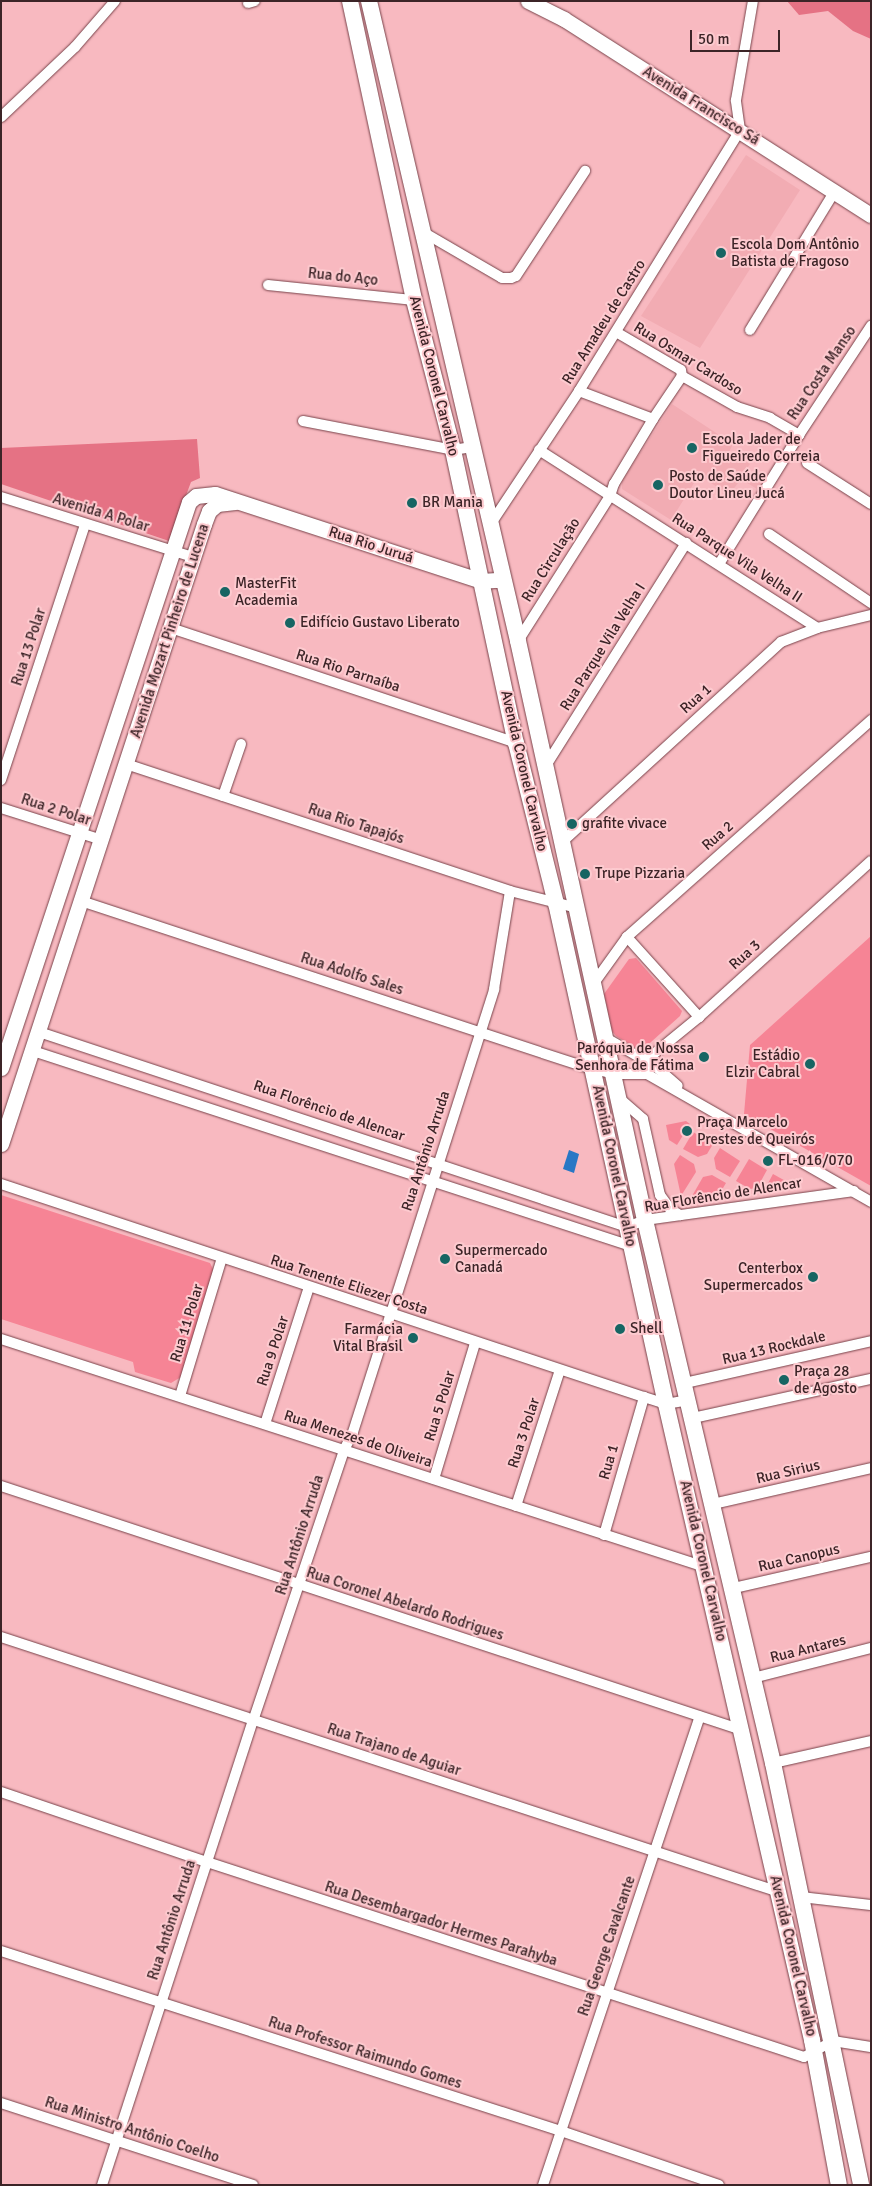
<!DOCTYPE html>
<meta charset="utf-8">
<style>
body{margin:0}
#map{position:relative;width:872px;height:2186px;overflow:hidden;background:#f8b9c0;font-family:Signika,sans-serif}
div>[style]{position:absolute}
[style*='--x']{left:calc(var(--x)*1px);top:calc(var(--y)*1px);width:calc(var(--w)*1px);rotate:calc(var(--a)*1deg)}
.built>*{inset:0;background:#f2acb3}
.green>*{inset:0;background:#f68495}
.forest>*{inset:0;background:#e57284}
.water>*{inset:0;background:#2877c5}
.roads{filter:drop-shadow(0 0 1px #78434a) drop-shadow(0 0 1px #78434a)}
.street>*{height:10px;margin:-5px;padding:0 5px;transform-origin:5px;border-radius:5px;background:#fff}
.secondary>*{height:15px;margin:-7.5px;padding:0 7.5px;transform-origin:7.5px;border-radius:7.5px;background:#fff}
.primary>*{height:16px;margin:-8px;padding:0 8px;transform-origin:8px;border-radius:8px;background:#fff}
.dots>*{width:14px;height:14px;translate:-50% -50%;box-sizing:border-box;border:2px solid #fdcacf;border-radius:50%}
span{translate:-50% -50%;white-space:nowrap;text-align:center;line-height:1.15;-webkit-text-stroke:4px #fdcacf;paint-order:stroke}
.street-label{font-size:15px;color:#3c2427}
.poi-label{font-size:15px;color:#3c2427}
.left{translate:0 -50%;text-align:left}
.right{translate:-100% -50%;text-align:right}
.frame{position:absolute;inset:0;border:2px solid #3c2427;pointer-events:none}
.scale{position:absolute;left:690px;top:30px;width:90px;height:22px;box-sizing:border-box;border:2px solid #3c2427;border-top:0;padding-left:6px;font-size:15px;line-height:18px;white-space:nowrap;color:#3c2427;-webkit-text-stroke:4px #fdcacf;paint-order:stroke}
</style>
<div id="map">
<div class="built">
<div style="clip-path:polygon(746px 155px,800px 190px,700px 348px,641px 316px)"></div>
<div style="clip-path:polygon(672px 404px,733px 444px,729px 452px,750px 464px,745px 471px,761px 482px,757px 489px,741px 479px,729px 495px,699px 475px,671px 520px,622px 489px,622px 481px)"></div>
</div>
<div class="green">
<div style="clip-path:polygon(871px 936px,871px 1186px,744px 1114px,750px 1045px)"></div>
<div style="clip-path:polygon(636px 958px,682px 1011px,680px 1016px,641px 1051px,616px 1036px,612px 1031px,604px 994px,629px 959px)"></div>
<div style="clip-path:polygon(686px 1121px,690px 1124px,677px 1145px,669px 1140px,666px 1125px)"></div>
<div style="clip-path:polygon(693px 1132px,713px 1144px,707px 1154px,698px 1157px,683px 1149px)"></div>
<div style="clip-path:polygon(720px 1148px,740px 1161px,730px 1177px,716px 1169px,714px 1158px)"></div>
<div style="clip-path:polygon(680px 1155px,694px 1164px,696px 1172px,681px 1196px,674px 1164px)"></div>
<div style="clip-path:polygon(749px 1159px,767px 1170px,757px 1188px,750px 1189px,736px 1181px)"></div>
<div style="clip-path:polygon(773px 1174px,791px 1184px,766px 1187px)"></div>
<div style="clip-path:polygon(712px 1175px,726px 1183px,720px 1193px,692px 1196px,703px 1177px)"></div>
<div style="clip-path:polygon(1px 1195px,210px 1263px,215px 1273px,181px 1377px,171px 1383px,135px 1372px,133px 1362px,1px 1319px)"></div>
</div>
<div class="forest">
<div style="clip-path:polygon(787px 1px,871px 1px,871px 39px,853px 31px,828px 11px,799px 15px)"></div>
<div style="clip-path:polygon(197px 439px,200px 478px,191px 482px,169px 541px,1px 484px,1px 448px)"></div>
</div>
<div class="water">
<div style="clip-path:polygon(569px 1150px,579px 1154px,574px 1173px,563px 1169px)"></div>
</div>
<div class="roads">
<div class="street">
<div style="--x:248;--y:3;--w:7;--a:-16"></div>
<div style="--x:1;--y:117;--w:102;--a:-43.4"></div>
<div style="--x:75;--y:47;--w:61;--a:-49"></div>
<div style="--x:423;--y:232;--w:91;--a:30.2"></div>
<div style="--x:502;--y:278;--w:9;--a:0"></div>
<div style="--x:511;--y:278;--w:5;--a:-22"></div>
<div style="--x:516;--y:276;--w:126;--a:-56.7"></div>
<div style="--x:268;--y:285;--w:147;--a:5.9"></div>
<div style="--x:750;--y:330;--w:163;--a:-58.6"></div>
<div style="--x:616;--y:332;--w:75;--a:30.3"></div>
<div style="--x:681;--y:370;--w:6;--a:81"></div>
<div style="--x:682;--y:376;--w:63;--a:29.4"></div>
<div style="--x:737;--y:407;--w:35;--a:18"></div>
<div style="--x:770;--y:418;--w:34;--a:30"></div>
<div style="--x:579;--y:391;--w:79;--a:20.7"></div>
<div style="--x:303;--y:421;--w:153;--a:10.9"></div>
<div style="--x:453;--y:450;--w:19;--a:-9"></div>
<div style="--x:539;--y:450;--w:330;--a:32.6"></div>
<div style="--x:807;--y:463;--w:76;--a:32.6"></div>
<div style="--x:1;--y:497;--w:201;--a:17.4"></div>
<div style="--x:490;--y:525;--w:161;--a:-56.4"></div>
<div style="--x:579;--y:391;--w:307;--a:-58.3"></div>
<div style="--x:740;--y:130;--w:30;--a:-98"></div>
<div style="--x:736;--y:100;--w:100;--a:-80.3"></div>
<div style="--x:769;--y:534;--w:123;--a:34.1"></div>
<div style="--x:719;--y:564;--w:152;--a:-58.2"></div>
<div style="--x:799;--y:435;--w:131;--a:-56.6"></div>
<div style="--x:171;--y:628;--w:364;--a:18.4"></div>
<div style="--x:518;--y:641;--w:172;--a:-57.6"></div>
<div style="--x:610;--y:496;--w:13;--a:-72"></div>
<div style="--x:614;--y:484;--w:76;--a:-59"></div>
<div style="--x:653;--y:419;--w:52;--a:-56"></div>
<div style="--x:126;--y:764;--w:404;--a:18.3"></div>
<div style="--x:510;--y:891;--w:69;--a:14.2"></div>
<div style="--x:545;--y:767;--w:265;--a:-57.8"></div>
<div style="--x:1;--y:780;--w:269;--a:-71.8"></div>
<div style="--x:223;--y:796;--w:55;--a:-70.9"></div>
<div style="--x:1;--y:808;--w:106;--a:17.6"></div>
<div style="--x:562;--y:842;--w:297;--a:-42.4"></div>
<div style="--x:781;--y:642;--w:39;--a:-21"></div>
<div style="--x:817;--y:628;--w:56;--a:-13.5"></div>
<div style="--x:81;--y:901;--w:527;--a:18.23"></div>
<div style="--x:582;--y:1066;--w:33;--a:14"></div>
<div style="--x:614;--y:1074;--w:33;--a:0"></div>
<div style="--x:647;--y:1074;--w:258;--a:29.7"></div>
<div style="--x:627;--y:937;--w:108;--a:48"></div>
<div style="--x:594;--y:983;--w:57;--a:-54.3"></div>
<div style="--x:627;--y:937;--w:327;--a:-41.6"></div>
<div style="--x:39;--y:1032;--w:619;--a:18.35"></div>
<div style="--x:627;--y:1227;--w:19;--a:-21"></div>
<div style="--x:645;--y:1220;--w:211;--a:-7.9"></div>
<div style="--x:606;--y:1038;--w:40;--a:29.7"></div>
<div style="--x:641;--y:1058;--w:9;--a:-6"></div>
<div style="--x:33;--y:1051;--w:629;--a:18.06"></div>
<div style="--x:650;--y:1057;--w:10;--a:61"></div>
<div style="--x:655;--y:1066;--w:30;--a:41"></div>
<div style="--x:647;--y:1074;--w:17;--a:-80"></div>
<div style="--x:650;--y:1057;--w:63;--a:-39.2"></div>
<div style="--x:699;--y:1017;--w:232;--a:-42.2"></div>
<div style="--x:619;--y:1098;--w:32;--a:41"></div>
<div style="--x:643;--y:1119;--w:78;--a:77.4"></div>
<div style="--x:660;--y:1195;--w:17;--a:54"></div>
<div style="--x:670;--y:1209;--w:12;--a:31"></div>
<div style="--x:1;--y:1184;--w:677;--a:18.33"></div>
<div style="--x:644;--y:1397;--w:23;--a:18"></div>
<div style="--x:666;--y:1404;--w:23;--a:-10"></div>
<div style="--x:1;--y:1339;--w:740;--a:17.95"></div>
<div style="--x:685;--y:1383;--w:191;--a:-12.7"></div>
<div style="--x:180;--y:1396;--w:144;--a:-73.1"></div>
<div style="--x:693;--y:1418;--w:182;--a:-12.4"></div>
<div style="--x:265;--y:1424;--w:144;--a:-72.2"></div>
<div style="--x:434;--y:1479;--w:142;--a:-73.2"></div>
<div style="--x:1;--y:1486;--w:780;--a:18.23"></div>
<div style="--x:713;--y:1504;--w:162;--a:-12.8"></div>
<div style="--x:516;--y:1506;--w:143;--a:-72.1"></div>
<div style="--x:604;--y:1535;--w:144;--a:-73.8"></div>
<div style="--x:734;--y:1588;--w:140;--a:-12.8"></div>
<div style="--x:1;--y:1637;--w:819;--a:18.15"></div>
<div style="--x:753;--y:1678;--w:122;--a:-14.3"></div>
<div style="--x:773;--y:1763;--w:100;--a:-12.7"></div>
<div style="--x:1;--y:1792;--w:218;--a:18.8"></div>
<div style="--x:207;--y:1862;--w:628;--a:18.09"></div>
<div style="--x:804;--y:2057;--w:33;--a:-29"></div>
<div style="--x:833;--y:2041;--w:38;--a:9"></div>
<div style="--x:801;--y:1897;--w:70;--a:6.5"></div>
<div style="--x:1;--y:1951;--w:588;--a:17.82"></div>
<div style="--x:561;--y:2131;--w:167;--a:18.9"></div>
<div style="--x:1;--y:2103;--w:265;--a:18"></div>
<div style="--x:102;--y:2185;--w:488;--a:-72"></div>
<div style="--x:253;--y:1721;--w:286;--a:-71.4"></div>
<div style="--x:344;--y:1450;--w:20;--a:-63"></div>
<div style="--x:353;--y:1432;--w:465;--a:-72.3"></div>
<div style="--x:494;--y:989;--w:99;--a:-80.7"></div>
<div style="--x:543;--y:2185;--w:494;--a:-71.5"></div>
</div>
<div class="secondary">
<div style="--x:528;--y:1;--w:40;--a:26.6"></div>
<div style="--x:564;--y:19;--w:364;--a:32.6"></div>
<div style="--x:1;--y:1068;--w:596;--a:-71.63"></div>
<div style="--x:189;--y:502;--w:9;--a:-41"></div>
<div style="--x:196;--y:496;--w:19;--a:-6"></div>
<div style="--x:215;--y:494;--w:280;--a:18.1"></div>
<div style="--x:481;--y:581;--w:16;--a:-4"></div>
<div style="--x:497;--y:580;--w:6;--a:-31"></div>
<div style="--x:1;--y:1144;--w:652;--a:-71.87"></div>
<div style="--x:204;--y:524;--w:14;--a:-69"></div>
<div style="--x:209;--y:511;--w:11;--a:-41"></div>
<div style="--x:217;--y:504;--w:18;--a:-6"></div>
</div>
<div class="primary">
<div style="--x:350;--y:1;--w:306;--a:77.9"></div>
<div style="--x:414;--y:300;--w:155;--a:75.4"></div>
<div style="--x:453;--y:450;--w:300;--a:77.9"></div>
<div style="--x:516;--y:743;--w:165;--a:76"></div>
<div style="--x:556;--y:903;--w:513;--a:77.62"></div>
<div style="--x:666;--y:1404;--w:653;--a:77.07"></div>
<div style="--x:812;--y:2040;--w:147;--a:79.5"></div>
<div style="--x:369;--y:1;--w:657;--a:76.89"></div>
<div style="--x:518;--y:641;--w:593;--a:77.63"></div>
<div style="--x:645;--y:1220;--w:558;--a:76.74"></div>
<div style="--x:773;--y:1763;--w:431;--a:78.2"></div>
</div>
</div>
<div class="dots">
<div style="left:721px;top:253px;background:#176563"></div>
<div style="left:692px;top:448px;background:#176563"></div>
<div style="left:658px;top:485px;background:#176563"></div>
<div style="left:412px;top:503px;background:#176563"></div>
<div style="left:225px;top:592px;background:#176563"></div>
<div style="left:290px;top:623px;background:#176563"></div>
<div style="left:572px;top:824px;background:#176563"></div>
<div style="left:585px;top:874px;background:#176563"></div>
<div style="left:704px;top:1057px;background:#176563"></div>
<div style="left:810px;top:1064px;background:#176563"></div>
<div style="left:687px;top:1131px;background:#176563"></div>
<div style="left:768px;top:1161px;background:#176563"></div>
<div style="left:445px;top:1259px;background:#176563"></div>
<div style="left:813px;top:1277px;background:#176563"></div>
<div style="left:620px;top:1329px;background:#176563"></div>
<div style="left:413px;top:1338px;background:#176563"></div>
<div style="left:784px;top:1380px;background:#176563"></div>
</div>
<div class="street-label">
<span style="left:701px;top:106px;rotate:32deg">Avenida Francisco Sá</span>
<span style="left:343px;top:277px;rotate:6deg">Rua do Aço</span>
<span style="left:604px;top:322px;rotate:-58deg">Rua Amadeu de Castro</span>
<span style="left:688px;top:359px;rotate:32deg">Rua Osmar Cardoso</span>
<span style="left:822px;top:373px;rotate:-56deg">Rua Costa Manso</span>
<span style="left:434px;top:376px;rotate:76deg">Avenida Coronel Carvalho</span>
<span style="left:101px;top:513px;rotate:17deg">Avenida A Polar</span>
<span style="left:371px;top:545px;rotate:18deg">Rua Rio Juruá</span>
<span style="left:737px;top:558px;rotate:33deg">Rua Parque Vila Velha II</span>
<span style="left:551px;top:560px;rotate:-58deg">Rua Circulação</span>
<span style="left:170px;top:631px;rotate:-72deg">Avenida Mozart Pinheiro de Lucena</span>
<span style="left:29px;top:647px;rotate:-72deg">Rua 13 Polar</span>
<span style="left:603px;top:647px;rotate:-58deg">Rua Parque Vila Velha I</span>
<span style="left:348px;top:671px;rotate:18deg">Rua Rio Parnaíba</span>
<span style="left:696px;top:699px;rotate:-42deg">Rua 1</span>
<span style="left:524px;top:771px;rotate:77deg">Avenida Coronel Carvalho</span>
<span style="left:56px;top:810px;rotate:18deg">Rua 2 Polar</span>
<span style="left:356px;top:824px;rotate:18deg">Rua Rio Tapajós</span>
<span style="left:718px;top:836px;rotate:-41deg">Rua 2</span>
<span style="left:745px;top:955px;rotate:-42deg">Rua 3</span>
<span style="left:352px;top:974px;rotate:18deg">Rua Adolfo Sales</span>
<span style="left:329px;top:1111px;rotate:19deg">Rua Florêncio de Alencar</span>
<span style="left:426px;top:1151px;rotate:-72deg">Rua Antônio Arruda</span>
<span style="left:614px;top:1166px;rotate:78deg">Avenida Coronel Carvalho</span>
<span style="left:723px;top:1195px;rotate:-9deg">Rua Florêncio de Alencar</span>
<span style="left:349px;top:1285px;rotate:18deg">Rua Tenente Eliezer Costa</span>
<span style="left:187px;top:1323px;rotate:-73deg">Rua 11 Polar</span>
<span style="left:774px;top:1348px;rotate:-13deg">Rua 13 Rockdale</span>
<span style="left:273px;top:1351px;rotate:-72deg">Rua 9 Polar</span>
<span style="left:440px;top:1406px;rotate:-73deg">Rua 5 Polar</span>
<span style="left:524px;top:1433px;rotate:-72deg">Rua 3 Polar</span>
<span style="left:358px;top:1439px;rotate:18deg">Rua Menezes de Oliveira</span>
<span style="left:609px;top:1462px;rotate:-74deg">Rua 1</span>
<span style="left:788px;top:1472px;rotate:-13deg">Rua Sirius</span>
<span style="left:300px;top:1535px;rotate:-72deg">Rua Antônio Arruda</span>
<span style="left:799px;top:1558px;rotate:-13deg">Rua Canopus</span>
<span style="left:703px;top:1561px;rotate:77deg">Avenida Coronel Carvalho</span>
<span style="left:405px;top:1604px;rotate:18deg">Rua Coronel Abelardo Rodrigues</span>
<span style="left:808px;top:1649px;rotate:-14deg">Rua Antares</span>
<span style="left:394px;top:1750px;rotate:18deg">Rua Trajano de Aguiar</span>
<span style="left:172px;top:1920px;rotate:-72deg">Rua Antônio Arruda</span>
<span style="left:441px;top:1924px;rotate:18deg">Rua Desembargador Hermes Parahyba</span>
<span style="left:607px;top:1946px;rotate:-71deg">Rua George Cavalcante</span>
<span style="left:793px;top:1956px;rotate:77deg">Avenida Coronel Carvalho</span>
<span style="left:365px;top:2053px;rotate:18deg">Rua Professor Raimundo Gomes</span>
<span style="left:132px;top:2130px;rotate:18deg">Rua Ministro Antônio Coelho</span>
</div>
<div class="poi-label">
<span class="left" style="left:731px;top:253px">Escola Dom Antônio<br>Batista de Fragoso</span>
<span class="left" style="left:702px;top:448px">Escola Jader de<br>Figueiredo Correia</span>
<span class="left" style="left:669px;top:485px">Posto de Saúde<br>Doutor Lineu Jucá</span>
<span class="left" style="left:422px;top:503px">BR Mania</span>
<span class="left" style="left:235px;top:592px">MasterFit<br>Academia</span>
<span class="left" style="left:300px;top:623px">Edifício Gustavo Liberato</span>
<span class="left" style="left:582px;top:824px">grafite vivace</span>
<span class="left" style="left:595px;top:874px">Trupe Pizzaria</span>
<span class="right" style="left:694px;top:1057px">Paróquia de Nossa<br>Senhora de Fátima</span>
<span class="right" style="left:800px;top:1064px">Estádio<br>Elzir Cabral</span>
<span class="left" style="left:697px;top:1131px">Praça Marcelo<br>Prestes de Queirós</span>
<span class="left" style="left:778px;top:1161px">FL-016/070</span>
<span class="left" style="left:455px;top:1259px">Supermercado<br>Canadá</span>
<span class="right" style="left:803px;top:1277px">Centerbox<br>Supermercados</span>
<span class="right" style="left:403px;top:1338px">Farmácia<br>Vital Brasil</span>
<span class="left" style="left:630px;top:1329px">Shell</span>
<span class="left" style="left:794px;top:1380px">Praça 28<br>de Agosto</span>
</div>
<div class="frame"></div>
<div class="scale">50 m</div>
</div>
